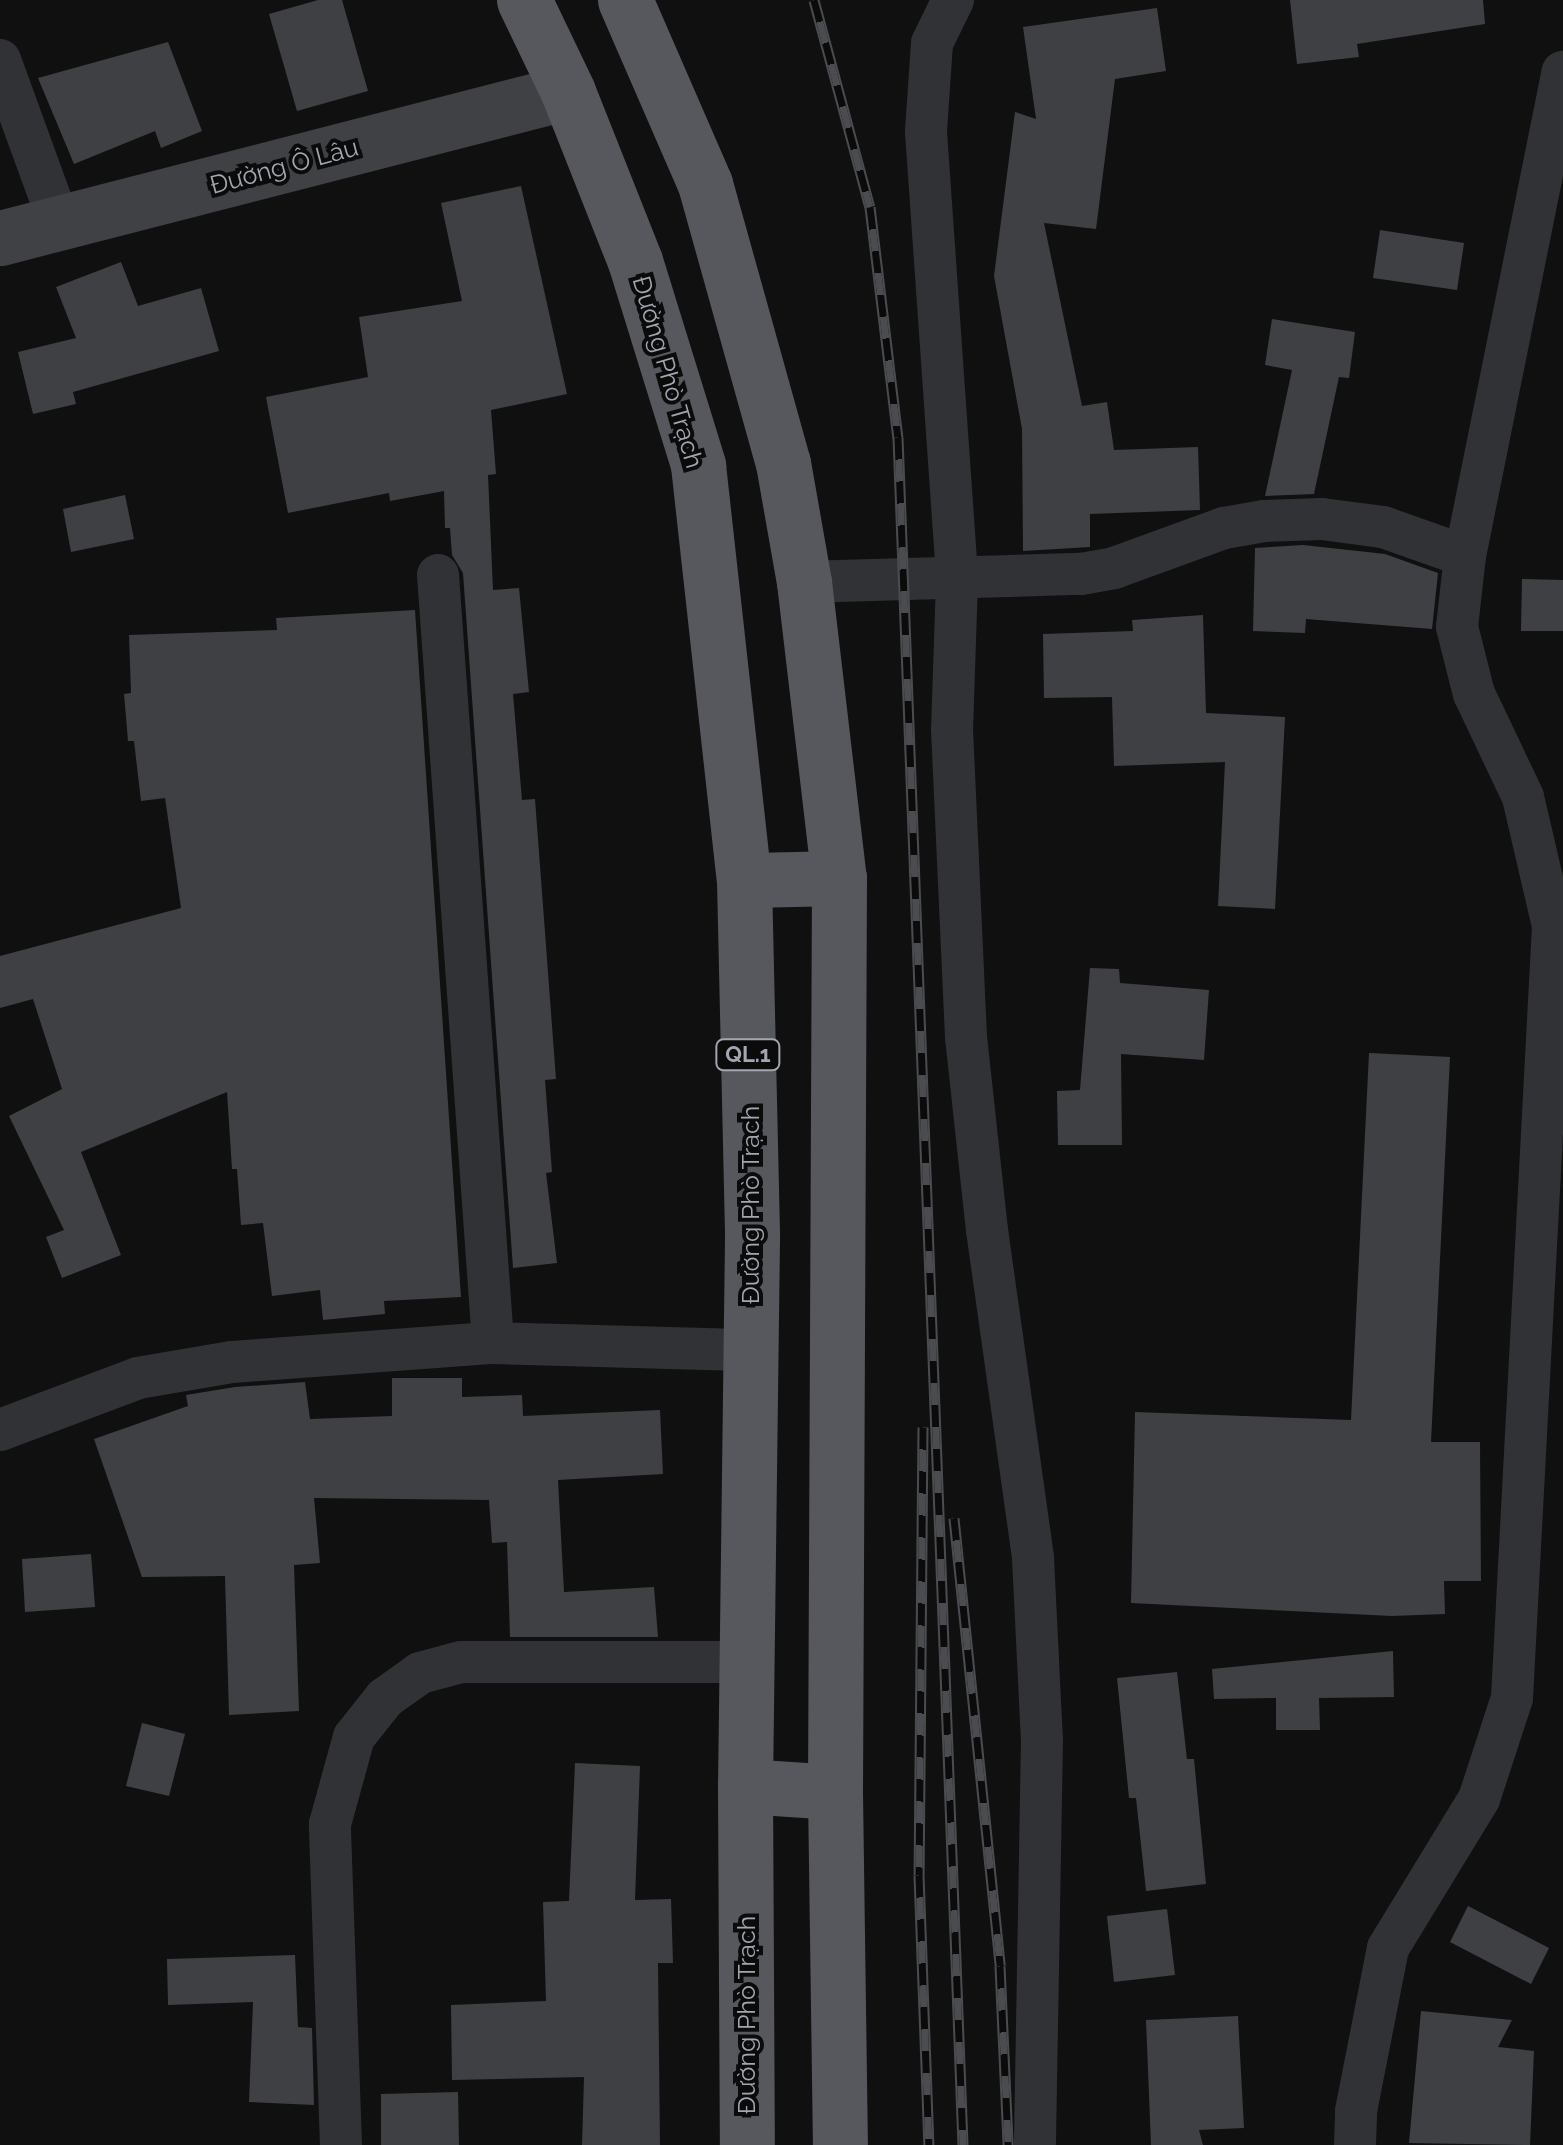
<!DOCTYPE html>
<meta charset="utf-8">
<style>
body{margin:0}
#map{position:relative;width:1563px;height:2145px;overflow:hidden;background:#101011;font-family:Raleway,sans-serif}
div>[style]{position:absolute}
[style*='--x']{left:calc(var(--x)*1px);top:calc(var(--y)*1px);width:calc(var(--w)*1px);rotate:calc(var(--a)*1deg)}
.building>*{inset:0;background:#3f4044}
.minor>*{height:42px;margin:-21px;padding:0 21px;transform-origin:21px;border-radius:21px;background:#313235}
.secondary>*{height:55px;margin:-27.5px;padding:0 27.5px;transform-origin:27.5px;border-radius:27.5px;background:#3f4145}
.trunk>*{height:55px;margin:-27.5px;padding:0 27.5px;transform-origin:27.5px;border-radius:27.5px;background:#56585d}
.rail>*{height:11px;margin-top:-5.5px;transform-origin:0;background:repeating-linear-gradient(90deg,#0b0b0c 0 22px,#4a4c50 0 44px);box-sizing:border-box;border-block:2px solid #4a4c50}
span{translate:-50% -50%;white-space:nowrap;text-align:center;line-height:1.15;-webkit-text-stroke:8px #0b0b0c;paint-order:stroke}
.shield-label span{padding:2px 8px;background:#0b0b0c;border:2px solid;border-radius:8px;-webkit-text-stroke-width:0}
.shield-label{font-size:22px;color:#a2a6b0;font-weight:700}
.street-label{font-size:25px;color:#a2a6b0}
</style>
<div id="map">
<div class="building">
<div style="clip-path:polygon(318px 0,342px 0,368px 91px,297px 111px,269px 14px)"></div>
<div style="clip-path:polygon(1290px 0,1483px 0,1485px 24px,1357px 44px,1359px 57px,1297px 64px)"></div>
<div style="clip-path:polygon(1157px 8px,1166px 71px,1115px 79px,1096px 229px,1044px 223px,1082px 406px,1107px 402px,1114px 450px,1198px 447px,1200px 510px,1090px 514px,1090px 547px,1023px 551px,1022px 429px,994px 276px,1015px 112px,1036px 119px,1023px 27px)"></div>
<div style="clip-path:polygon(168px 42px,202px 131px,161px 148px,155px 131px,74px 164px,38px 78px)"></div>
<div style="clip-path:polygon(521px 186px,567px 394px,491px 410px,496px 474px,488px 475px,493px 590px,519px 588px,529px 692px,513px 694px,522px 800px,535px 799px,556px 1079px,545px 1080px,552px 1172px,546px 1173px,557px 1263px,513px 1268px,463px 573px,452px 555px,450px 528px,445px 528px,444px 491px,390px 501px,389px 493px,288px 513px,266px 397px,368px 377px,359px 317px,462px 301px,441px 203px)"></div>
<div style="clip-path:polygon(1380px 230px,1464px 243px,1457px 290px,1373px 278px)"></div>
<div style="clip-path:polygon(121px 262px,138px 306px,201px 288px,219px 351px,73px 392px,76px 404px,33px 414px,18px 352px,76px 338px,56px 287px)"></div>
<div style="clip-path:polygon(1272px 319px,1355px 332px,1349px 378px,1339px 377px,1314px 494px,1265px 496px,1292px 370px,1265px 365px)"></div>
<div style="clip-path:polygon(125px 495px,134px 539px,71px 552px,63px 509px)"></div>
<div style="clip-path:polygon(1303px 545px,1385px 554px,1438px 573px,1432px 629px,1306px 619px,1305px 633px,1253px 631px,1255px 548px)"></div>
<div style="clip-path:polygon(1522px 579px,1563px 580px,1563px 631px,1521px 631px)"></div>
<div style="clip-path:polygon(415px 610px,461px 1297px,384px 1301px,385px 1314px,323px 1320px,320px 1290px,272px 1296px,263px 1223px,241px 1225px,237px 1169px,232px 1169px,227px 1092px,81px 1152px,121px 1255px,62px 1278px,46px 1237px,64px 1230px,9px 1116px,62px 1089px,33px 999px,0 1008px,0 956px,181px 908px,165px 798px,141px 801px,134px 741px,128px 741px,124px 694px,131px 693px,129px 635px,277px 630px,276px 618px)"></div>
<div style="clip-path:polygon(1203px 615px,1206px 713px,1285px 717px,1275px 909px,1218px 906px,1225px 762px,1114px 766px,1112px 697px,1044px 698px,1043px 634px,1133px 631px,1132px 620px)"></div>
<div style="clip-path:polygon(1090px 968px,1119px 969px,1120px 983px,1209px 990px,1204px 1060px,1121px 1054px,1122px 1145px,1058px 1145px,1057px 1091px,1080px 1090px)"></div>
<div style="clip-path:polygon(1369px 1053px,1450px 1057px,1431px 1442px,1480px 1442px,1481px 1581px,1444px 1581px,1445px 1614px,1392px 1616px,1131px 1603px,1135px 1412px,1351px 1420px)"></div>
<div style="clip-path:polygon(392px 1378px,462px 1378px,462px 1397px,522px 1395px,523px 1416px,660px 1410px,663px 1474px,558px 1480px,564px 1592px,654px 1587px,658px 1637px,510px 1637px,507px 1542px,492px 1543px,489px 1500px,314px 1498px,320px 1563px,294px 1565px,299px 1711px,229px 1715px,225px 1576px,142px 1577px,94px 1439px,188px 1406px,186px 1395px,235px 1387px,305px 1382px,310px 1419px,392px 1416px)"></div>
<div style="clip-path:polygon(91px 1554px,95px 1607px,25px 1612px,22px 1559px)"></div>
<div style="clip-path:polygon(1393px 1651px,1394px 1697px,1319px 1698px,1320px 1730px,1276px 1730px,1276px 1698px,1214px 1699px,1212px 1669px)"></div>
<div style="clip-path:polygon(1177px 1672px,1187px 1759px,1194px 1759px,1206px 1884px,1146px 1891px,1136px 1798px,1129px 1798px,1117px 1678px)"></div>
<div style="clip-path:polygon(142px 1723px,185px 1734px,169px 1796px,126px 1786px)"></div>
<div style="clip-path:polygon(575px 1763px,640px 1766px,635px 1900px,671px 1899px,673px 1963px,658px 1963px,660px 2145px,582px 2145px,584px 2077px,452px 2080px,451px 2005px,546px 2001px,543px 1902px,569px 1901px)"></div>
<div style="clip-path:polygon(1468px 1906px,1549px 1948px,1531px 1984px,1450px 1942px)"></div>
<div style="clip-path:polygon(1167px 1909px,1175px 1975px,1114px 1982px,1107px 1916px)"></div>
<div style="clip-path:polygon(295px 1955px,298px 2027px,312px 2028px,314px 2105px,249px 2102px,253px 2002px,168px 2005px,167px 1959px)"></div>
<div style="clip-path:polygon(1421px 2011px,1512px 2020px,1498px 2047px,1534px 2051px,1530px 2145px,1409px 2143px)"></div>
<div style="clip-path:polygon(1238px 2016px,1244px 2128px,1199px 2130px,1203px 2145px,1151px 2145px,1146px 2020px)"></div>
<div style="clip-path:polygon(458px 2092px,459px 2145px,381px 2145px,381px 2094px)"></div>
</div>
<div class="minor">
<div style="--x:953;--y:0;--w:48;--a:116"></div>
<div style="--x:932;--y:43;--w:89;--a:93.9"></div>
<div style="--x:926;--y:132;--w:449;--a:86"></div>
<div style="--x:957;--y:580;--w:149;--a:91.9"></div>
<div style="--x:952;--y:729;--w:308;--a:87.4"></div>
<div style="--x:966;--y:1037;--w:194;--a:83.8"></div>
<div style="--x:987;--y:1230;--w:331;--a:82"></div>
<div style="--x:1033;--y:1558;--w:181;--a:87.2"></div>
<div style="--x:1042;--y:1739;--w:406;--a:91"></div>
<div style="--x:0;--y:60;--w:176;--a:70"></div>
<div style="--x:438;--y:575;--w:770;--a:85.9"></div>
<div style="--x:804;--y:582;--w:277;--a:-1.7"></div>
<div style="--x:1081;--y:574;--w:34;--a:-10"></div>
<div style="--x:1114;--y:568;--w:117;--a:-20"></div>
<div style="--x:1224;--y:528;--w:41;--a:-9.9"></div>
<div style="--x:1264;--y:521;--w:58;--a:-2"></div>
<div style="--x:1322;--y:519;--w:62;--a:7.5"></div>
<div style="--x:1383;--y:527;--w:87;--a:19.5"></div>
<div style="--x:0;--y:1430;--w:147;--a:-20.6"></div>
<div style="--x:138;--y:1378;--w:95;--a:-9.7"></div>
<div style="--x:232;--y:1362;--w:262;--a:-4.2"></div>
<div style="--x:493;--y:1343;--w:257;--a:1.6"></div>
<div style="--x:341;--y:2145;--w:321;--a:-92"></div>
<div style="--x:330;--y:1824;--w:90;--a:-74.6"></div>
<div style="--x:354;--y:1737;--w:50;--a:-51.5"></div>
<div style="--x:385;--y:1698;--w:43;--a:-35.5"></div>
<div style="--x:420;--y:1673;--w:42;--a:-15"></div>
<div style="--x:461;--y:1662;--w:286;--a:0"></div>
<div style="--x:1355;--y:2145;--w:34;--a:-88"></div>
<div style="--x:1356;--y:2111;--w:166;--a:-78.9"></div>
<div style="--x:1388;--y:1948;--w:175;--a:-58.6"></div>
<div style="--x:1479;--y:1799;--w:106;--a:-71.9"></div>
<div style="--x:1512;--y:1698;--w:773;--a:-86.96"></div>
<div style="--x:1553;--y:926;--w:132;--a:-103.1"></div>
<div style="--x:1523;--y:797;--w:114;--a:-115.4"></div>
<div style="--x:1474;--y:694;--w:69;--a:-104.2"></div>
<div style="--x:1457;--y:627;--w:71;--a:-83.6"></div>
<div style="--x:1465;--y:556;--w:494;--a:-78.6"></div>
</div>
<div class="secondary">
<div style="--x:0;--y:238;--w:586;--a:-14.42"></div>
</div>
<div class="trunk">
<div style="--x:524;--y:0;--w:102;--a:64.4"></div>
<div style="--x:568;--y:92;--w:182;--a:68.4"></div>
<div style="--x:635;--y:261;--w:214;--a:72.8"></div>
<div style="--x:698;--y:465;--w:418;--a:83.7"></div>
<div style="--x:744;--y:880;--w:358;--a:88.7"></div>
<div style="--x:752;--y:1238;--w:548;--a:90.73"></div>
<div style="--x:745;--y:1786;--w:359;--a:89.7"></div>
<div style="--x:625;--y:0;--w:201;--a:66.5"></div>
<div style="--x:705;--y:184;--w:290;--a:74.4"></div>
<div style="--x:783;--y:463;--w:121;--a:80"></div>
<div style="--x:804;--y:582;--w:298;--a:83.3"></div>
<div style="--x:839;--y:878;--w:914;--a:90.25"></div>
<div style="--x:835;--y:1792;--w:353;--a:89.2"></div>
<div style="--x:744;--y:880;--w:95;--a:-1.2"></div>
<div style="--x:745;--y:1786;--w:90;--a:3.8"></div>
</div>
<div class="rail">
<div style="--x:814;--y:0;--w:214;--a:74.9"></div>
<div style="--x:870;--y:207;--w:232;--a:83.1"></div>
<div style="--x:898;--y:437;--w:1709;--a:87.82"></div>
<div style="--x:923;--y:1427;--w:448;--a:90.5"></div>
<div style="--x:919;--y:1875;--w:270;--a:87.9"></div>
<div style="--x:954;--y:1518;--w:450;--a:84.1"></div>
<div style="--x:1000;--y:1966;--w:179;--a:87.4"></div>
</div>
<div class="shield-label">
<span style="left:748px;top:1055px">QL.1</span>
</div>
<div class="street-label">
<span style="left:284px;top:166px;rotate:-15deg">Đường Ô Lâu</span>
<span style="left:668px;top:372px;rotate:74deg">Đường Phò Trạch</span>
<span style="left:750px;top:1205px;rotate:-90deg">Đường Phò Trạch</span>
<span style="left:746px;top:2015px;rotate:-90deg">Đường Phò Trạch</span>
</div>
</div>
